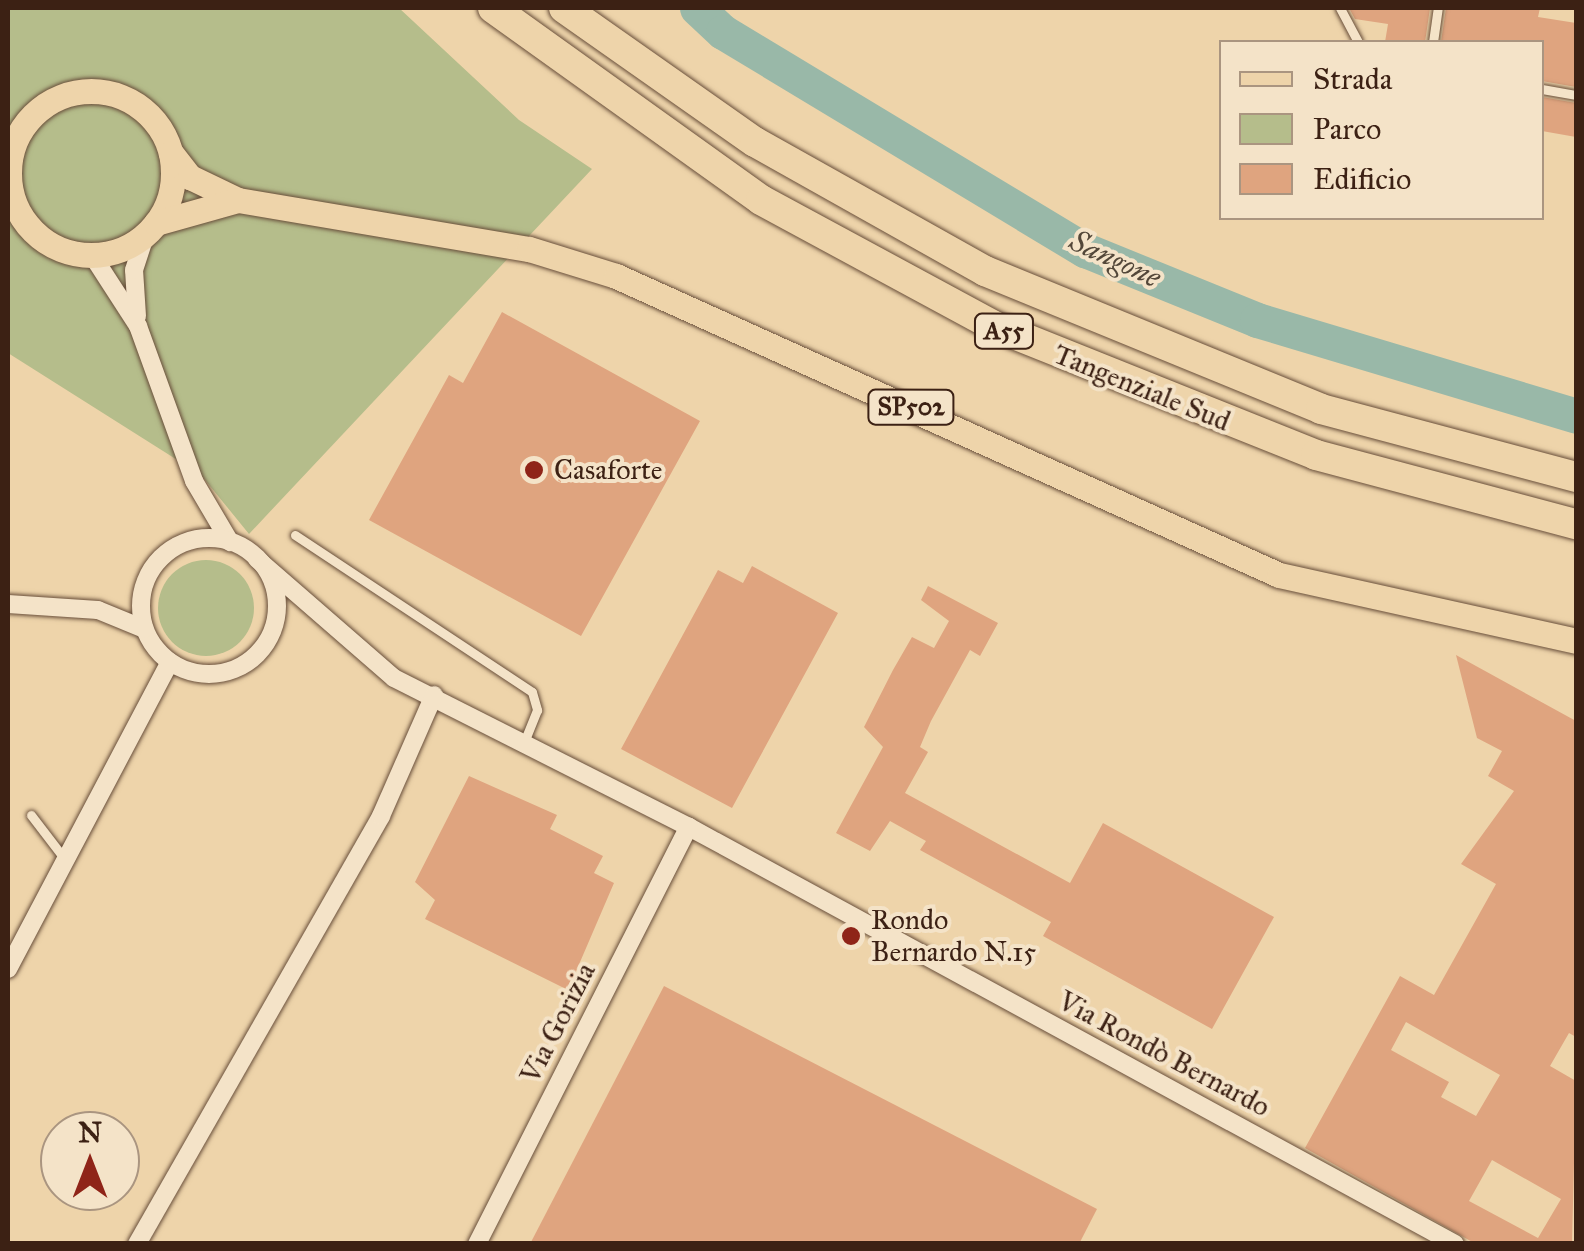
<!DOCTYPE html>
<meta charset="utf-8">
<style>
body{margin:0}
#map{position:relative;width:1584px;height:1251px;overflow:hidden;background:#eed4aa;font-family:"IM FELL Great Primer",serif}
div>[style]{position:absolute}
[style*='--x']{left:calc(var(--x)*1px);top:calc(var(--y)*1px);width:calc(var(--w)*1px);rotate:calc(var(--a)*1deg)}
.green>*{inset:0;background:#b5bd8b}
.round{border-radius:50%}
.river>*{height:35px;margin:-17.5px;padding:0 17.5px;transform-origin:17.5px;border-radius:17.5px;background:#99b8a8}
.building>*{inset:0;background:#dfa47f}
.roads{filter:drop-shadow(0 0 2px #684e3a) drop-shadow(0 0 2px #684e3a)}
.lane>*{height:9px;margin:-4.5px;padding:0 4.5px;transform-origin:4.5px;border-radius:4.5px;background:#f4e3c8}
.street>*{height:18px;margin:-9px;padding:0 9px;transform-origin:9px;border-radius:9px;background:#f4e3c8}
.street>.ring{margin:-9px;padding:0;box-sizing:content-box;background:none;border:18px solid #f4e3c8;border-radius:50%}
.primary>*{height:25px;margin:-12.5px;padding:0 12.5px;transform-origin:12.5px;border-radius:12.5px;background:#eed4aa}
.primary>.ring{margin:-12.5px;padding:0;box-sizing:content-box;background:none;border:25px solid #eed4aa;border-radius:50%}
.highway>*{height:30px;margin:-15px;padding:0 15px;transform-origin:15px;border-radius:15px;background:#eed4aa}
.dots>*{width:28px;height:28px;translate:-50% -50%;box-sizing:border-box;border:5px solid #f4e3c8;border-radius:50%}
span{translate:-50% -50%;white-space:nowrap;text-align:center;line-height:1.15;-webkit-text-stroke:8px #f4e3c8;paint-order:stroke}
.shield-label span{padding:2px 8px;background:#f4e3c8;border:2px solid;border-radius:8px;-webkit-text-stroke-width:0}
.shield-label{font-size:25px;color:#3c2114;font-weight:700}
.street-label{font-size:28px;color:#3c2114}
.poi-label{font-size:28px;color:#3c2114}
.left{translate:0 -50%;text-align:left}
.water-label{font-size:30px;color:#534739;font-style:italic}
.frame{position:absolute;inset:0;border:10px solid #3c2114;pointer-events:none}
.legend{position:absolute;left:1219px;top:40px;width:325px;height:180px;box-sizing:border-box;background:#f4e3c8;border:2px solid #aa9580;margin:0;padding:12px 18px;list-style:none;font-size:30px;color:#3c2114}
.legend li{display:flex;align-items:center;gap:20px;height:50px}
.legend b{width:50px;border:2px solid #aa9580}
.north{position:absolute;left:40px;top:1111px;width:100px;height:100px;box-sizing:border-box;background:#f4e3c8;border:2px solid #aa9580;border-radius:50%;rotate:0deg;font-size:28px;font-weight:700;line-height:40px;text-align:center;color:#3c2114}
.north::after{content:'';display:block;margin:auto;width:35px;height:45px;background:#8f2418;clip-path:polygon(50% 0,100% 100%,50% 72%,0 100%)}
</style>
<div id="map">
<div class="green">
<div style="clip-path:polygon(8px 8px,399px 8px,519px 120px,592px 169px,249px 534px,201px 475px,8px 353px)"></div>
<div class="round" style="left:158px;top:560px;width:96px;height:96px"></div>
</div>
<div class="river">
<div style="--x:697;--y:8;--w:35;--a:43"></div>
<div style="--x:723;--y:32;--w:423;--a:31.1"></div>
<div style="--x:1085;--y:250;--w:186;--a:22.1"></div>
<div style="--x:1257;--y:320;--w:333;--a:16.7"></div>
</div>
<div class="building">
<div style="clip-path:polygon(1349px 8px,1430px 8px,1425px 42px,1385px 42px,1388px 24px,1355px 19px)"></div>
<div style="clip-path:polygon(1446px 8px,1540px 8px,1538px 17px,1576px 23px,1576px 87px,1542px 81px,1542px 42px,1441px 42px)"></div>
<div style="clip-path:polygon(1542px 97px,1576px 103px,1576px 137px,1542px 131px)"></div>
<div style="clip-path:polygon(502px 312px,700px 421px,581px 636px,369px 520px,449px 375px,463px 383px)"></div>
<div style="clip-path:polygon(752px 566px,838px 613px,732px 808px,621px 749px,718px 570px,743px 583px)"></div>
<div style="clip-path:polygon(928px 586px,998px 623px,980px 656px,970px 650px,931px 721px,920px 747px,928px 752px,905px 793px,1070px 883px,1103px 823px,1274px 917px,1212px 1029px,1043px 936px,1051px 922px,920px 850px,926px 841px,890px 821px,870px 851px,836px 833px,883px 747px,864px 727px,893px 670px,912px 637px,934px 648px,949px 621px,921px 600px)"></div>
<div style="clip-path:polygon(evenodd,1456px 655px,1576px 721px,1576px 1037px,1569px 1033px,1550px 1066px,1576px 1081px,1572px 1244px,1476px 1244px,1305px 1148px,1400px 976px,1434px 995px,1496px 884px,1461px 864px,1514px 791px,1488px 776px,1502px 751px,1477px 738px,1456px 655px,1406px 1022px,1500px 1075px,1476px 1116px,1441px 1097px,1449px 1082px,1391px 1050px,1406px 1022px,1456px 655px,1492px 1160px,1561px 1199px,1538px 1238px,1469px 1201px,1492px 1160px)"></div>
<div style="clip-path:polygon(469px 776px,557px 815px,550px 829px,603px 856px,594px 873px,614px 883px,568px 990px,425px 919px,435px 900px,415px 882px)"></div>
<div style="clip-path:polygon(664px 986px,1097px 1209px,1079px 1244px,530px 1244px)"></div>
</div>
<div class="roads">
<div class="lane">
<div style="--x:1340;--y:8;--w:38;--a:62"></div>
<div style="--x:1433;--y:42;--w:34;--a:-82"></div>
<div style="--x:1542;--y:89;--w:35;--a:10"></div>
<div style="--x:295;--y:535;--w:284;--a:33.5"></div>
<div style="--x:532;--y:692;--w:19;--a:74"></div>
<div style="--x:537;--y:710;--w:35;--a:112"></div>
<div style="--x:31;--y:815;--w:54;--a:52.5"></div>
</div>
<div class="street">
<div style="--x:92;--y:255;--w:85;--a:57.1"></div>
<div style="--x:138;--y:326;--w:165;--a:70.1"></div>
<div style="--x:194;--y:481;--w:71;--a:59.5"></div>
<div style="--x:137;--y:316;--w:46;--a:-93.7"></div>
<div style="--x:134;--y:270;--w:38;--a:-72"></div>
<div class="ring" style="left:141px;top:538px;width:118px;height:118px"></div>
<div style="--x:257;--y:559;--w:181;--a:41"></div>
<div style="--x:394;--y:678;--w:330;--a:26.8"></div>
<div style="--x:689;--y:827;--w:872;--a:28.56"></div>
<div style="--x:8;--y:604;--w:90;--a:3.8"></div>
<div style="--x:98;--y:610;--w:50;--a:22.4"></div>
<div style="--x:8;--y:969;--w:347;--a:-62.2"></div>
<div style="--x:137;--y:1244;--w:493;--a:-60.3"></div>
<div style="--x:381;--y:816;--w:132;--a:-66.3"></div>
<div style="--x:477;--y:1244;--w:468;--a:-63.1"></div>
</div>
<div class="primary">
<div class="ring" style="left:9px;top:91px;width:139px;height:139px"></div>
<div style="--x:171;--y:153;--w:31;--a:52"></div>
<div style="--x:190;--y:177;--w:53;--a:25.6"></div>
<div style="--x:238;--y:200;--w:295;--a:9.6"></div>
<div style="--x:529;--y:249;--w:91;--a:17.2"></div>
<div style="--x:616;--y:276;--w:727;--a:24.27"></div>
<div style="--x:1279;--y:575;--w:304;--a:12.5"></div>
<div style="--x:156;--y:223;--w:85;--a:-15.7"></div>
</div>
<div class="highway">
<div style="--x:493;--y:8;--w:330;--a:35.6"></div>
<div style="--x:761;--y:200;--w:265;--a:28.4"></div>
<div style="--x:994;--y:326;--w:347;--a:21.8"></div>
<div style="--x:1316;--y:455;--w:269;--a:14.9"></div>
<div style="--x:564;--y:8;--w:233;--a:35.1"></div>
<div style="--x:755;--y:142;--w:264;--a:29.3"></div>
<div style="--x:985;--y:271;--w:363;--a:22.3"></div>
<div style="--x:1321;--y:409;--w:264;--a:14.9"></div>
</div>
</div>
<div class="dots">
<div style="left:534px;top:470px;background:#8f2418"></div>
<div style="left:851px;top:936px;background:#8f2418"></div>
</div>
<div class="shield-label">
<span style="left:1004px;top:331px">A55</span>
<span style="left:911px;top:407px">SP502</span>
</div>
<div class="street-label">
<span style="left:1142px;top:388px;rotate:22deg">Tangenziale Sud</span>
<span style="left:558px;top:1023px;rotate:-63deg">Via Gorizia</span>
<span style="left:1164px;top:1054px;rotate:28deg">Via Rondò Bernardo</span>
</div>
<div class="poi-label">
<span class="left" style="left:554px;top:470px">Casaforte</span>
<span class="left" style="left:871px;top:936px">Rondo<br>Bernardo N.15</span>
</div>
<div class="water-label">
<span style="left:1115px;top:259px;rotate:25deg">Sangone</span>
</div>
<div class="frame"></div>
<ul class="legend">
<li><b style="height:12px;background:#eed4aa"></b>Strada</li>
<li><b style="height:28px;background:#b5bd8b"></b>Parco</li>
<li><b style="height:28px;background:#dfa47f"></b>Edificio</li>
</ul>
<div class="north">N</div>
</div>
